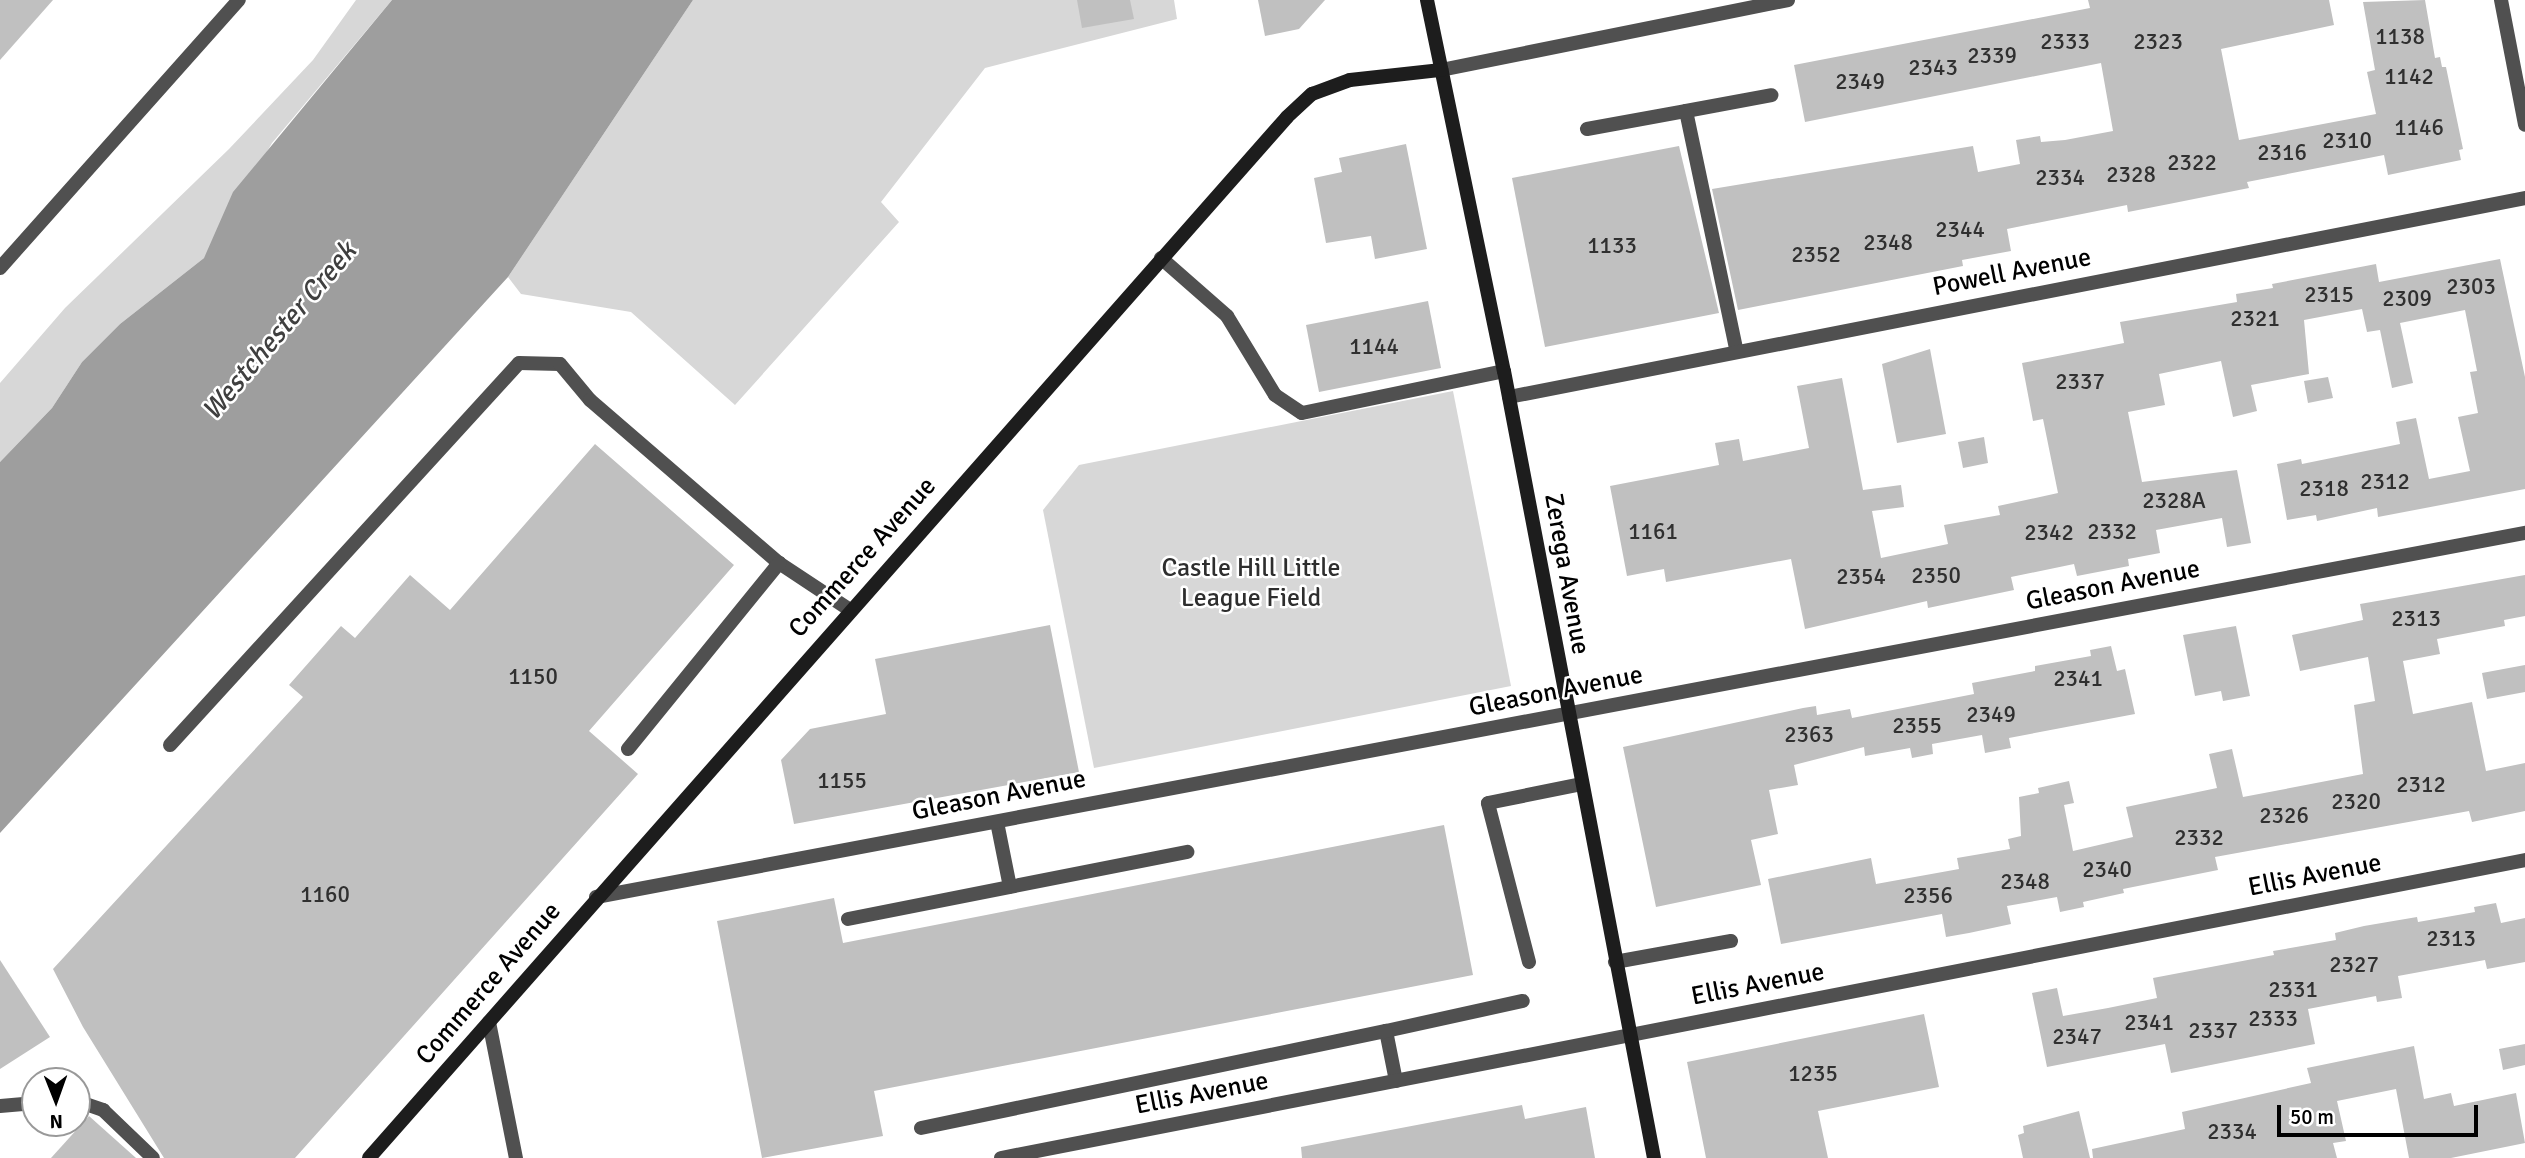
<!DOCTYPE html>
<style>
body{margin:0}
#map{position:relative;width:2525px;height:1158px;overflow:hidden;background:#fff;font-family:Signika,sans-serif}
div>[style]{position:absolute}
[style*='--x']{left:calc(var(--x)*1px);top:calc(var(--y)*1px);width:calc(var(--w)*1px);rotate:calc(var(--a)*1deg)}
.green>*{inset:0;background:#d7d7d7}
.water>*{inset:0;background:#9e9e9e}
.building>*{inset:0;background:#c0c0c0}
.service>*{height:14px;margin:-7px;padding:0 7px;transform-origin:7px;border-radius:7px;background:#505050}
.minor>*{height:14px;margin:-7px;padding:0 7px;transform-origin:7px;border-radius:7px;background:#505050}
.secondary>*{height:14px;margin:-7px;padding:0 7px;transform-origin:7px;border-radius:7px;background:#1d1d1d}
span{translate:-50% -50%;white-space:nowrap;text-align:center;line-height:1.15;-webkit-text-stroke:5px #fff;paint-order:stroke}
.number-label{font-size:23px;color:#303030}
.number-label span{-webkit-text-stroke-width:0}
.street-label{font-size:26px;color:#000}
.park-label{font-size:26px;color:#2e2e2e}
.water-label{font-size:28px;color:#3f3f3f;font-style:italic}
.north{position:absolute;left:21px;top:1067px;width:70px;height:70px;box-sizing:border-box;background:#fff;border:2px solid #999;border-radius:50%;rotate:179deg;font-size:19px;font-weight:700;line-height:28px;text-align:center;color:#000}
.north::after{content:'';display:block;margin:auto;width:24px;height:32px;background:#000;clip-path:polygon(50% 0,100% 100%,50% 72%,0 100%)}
.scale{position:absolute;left:2277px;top:1105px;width:201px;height:32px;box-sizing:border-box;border:4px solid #000;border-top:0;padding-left:9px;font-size:21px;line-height:24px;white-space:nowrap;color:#000;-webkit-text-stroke:5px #fff;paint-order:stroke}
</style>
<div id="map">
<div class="green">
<div style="clip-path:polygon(356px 0,392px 0,272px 143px,204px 258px,120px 324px,82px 362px,52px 408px,0 462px,0 383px,65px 308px,229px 149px,313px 60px)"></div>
<div style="clip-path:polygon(693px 0,1174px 0,1177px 19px,985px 68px,881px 202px,899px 222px,735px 405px,631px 312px,521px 294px,508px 277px)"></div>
<div style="clip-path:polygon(1453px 391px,1511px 686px,1094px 768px,1043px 510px,1079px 465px)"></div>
</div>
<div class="water">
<div style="clip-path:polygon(392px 0,693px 0,508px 277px,0 833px,0 462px,52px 408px,82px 362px,120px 324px,204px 258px,233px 192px)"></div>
</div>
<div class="building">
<div style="clip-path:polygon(0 0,53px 0,0 60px)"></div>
<div style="clip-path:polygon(1077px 0,1130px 0,1134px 19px,1082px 28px)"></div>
<div style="clip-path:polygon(1258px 0,1325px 0,1299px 29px,1265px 36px)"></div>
<div style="clip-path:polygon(2088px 0,2329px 0,2334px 25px,2221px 49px,2239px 140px,2376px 114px,2367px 72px,2375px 70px,2363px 2px,2425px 0,2435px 58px,2440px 57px,2442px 67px,2446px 67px,2463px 149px,2459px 150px,2461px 160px,2388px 175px,2384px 155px,2247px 182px,2249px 188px,2169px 204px,2128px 212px,2127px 205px,2007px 229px,2011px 251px,1962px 260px,1963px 266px,1738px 310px,1712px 189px,1973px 146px,1978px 172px,2020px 164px,2016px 140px,2040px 136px,2041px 142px,2065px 140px,2113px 131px,2101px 63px,1805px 122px,1794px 65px,2090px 8px)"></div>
<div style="clip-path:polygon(1406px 144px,1427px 249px,1375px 259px,1371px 236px,1326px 243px,1314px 178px,1342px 172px,1339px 158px)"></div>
<div style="clip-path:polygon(1679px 146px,1719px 313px,1545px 347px,1512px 178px)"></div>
<div style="clip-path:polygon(2500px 259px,2525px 377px,2525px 489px,2378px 517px,2377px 508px,2317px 521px,2316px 515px,2287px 520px,2277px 464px,2301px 459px,2302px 464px,2400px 444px,2396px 422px,2416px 418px,2429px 479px,2470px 471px,2458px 417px,2478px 413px,2470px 372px,2477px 371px,2465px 310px,2400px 323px,2413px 383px,2392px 388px,2380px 330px,2367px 332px,2362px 309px,2304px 320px,2309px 374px,2251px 385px,2257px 411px,2233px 417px,2221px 361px,2159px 374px,2165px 405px,2128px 412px,2142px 482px,2237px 470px,2251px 543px,2227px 547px,2222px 518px,2156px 530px,2160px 553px,2128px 559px,2129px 566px,2077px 576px,2074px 564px,2011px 577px,2014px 590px,1928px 608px,1927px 601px,1805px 629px,1791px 559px,1666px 582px,1664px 569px,1627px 576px,1610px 486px,1719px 465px,1715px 443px,1739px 439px,1743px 461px,1809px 448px,1797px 386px,1842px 378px,1863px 490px,1901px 485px,1904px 507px,1872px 511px,1881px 558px,1948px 544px,1944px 525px,2000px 515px,1998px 506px,2058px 493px,2043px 419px,2033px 421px,2022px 363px,2124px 343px,2120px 322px,2237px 302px,2236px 294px,2273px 288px,2272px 284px,2376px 264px,2379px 282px)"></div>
<div style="clip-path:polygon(1428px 301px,1441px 368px,1319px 392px,1306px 325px)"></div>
<div style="clip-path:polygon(1930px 349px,1946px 434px,1897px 443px,1882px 364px)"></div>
<div style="clip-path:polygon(2328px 377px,2333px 398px,2308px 403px,2304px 381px)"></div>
<div style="clip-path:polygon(1984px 437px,1988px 463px,1963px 468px,1958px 442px)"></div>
<div style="clip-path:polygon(595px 444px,734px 565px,589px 731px,638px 774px,295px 1158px,164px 1158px,83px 1027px,53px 969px,303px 697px,289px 685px,341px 626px,355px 638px,410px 575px,450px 610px)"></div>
<div style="clip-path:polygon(2525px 575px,2525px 616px,2504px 620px,2505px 626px,2437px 639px,2440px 654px,2403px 661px,2413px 714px,2472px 702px,2486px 771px,2525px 763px,2525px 811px,2472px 822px,2469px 811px,2215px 857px,2218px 870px,2123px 889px,2124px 893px,2083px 902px,2084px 907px,2060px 912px,2057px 897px,2007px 906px,2011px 924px,1969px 933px,1946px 937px,1942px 914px,1781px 944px,1768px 879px,1871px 858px,1876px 884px,1959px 869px,1957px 858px,2010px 849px,2008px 839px,2021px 836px,2019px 797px,2039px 793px,2038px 788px,2069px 781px,2074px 803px,2064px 805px,2073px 851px,2133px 837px,2126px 807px,2217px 788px,2209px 754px,2232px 749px,2243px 797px,2363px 774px,2354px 705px,2375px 701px,2368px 657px,2300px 671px,2292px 635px,2363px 620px,2360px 604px)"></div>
<div style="clip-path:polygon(1050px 625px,1079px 772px,794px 824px,781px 760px,810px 729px,886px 714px,875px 659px)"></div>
<div style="clip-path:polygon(2236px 626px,2250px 696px,2223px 701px,2221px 691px,2195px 696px,2183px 635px)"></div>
<div style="clip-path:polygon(2111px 646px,2117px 671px,2125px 669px,2135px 714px,2009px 738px,2011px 748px,1985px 753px,1982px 735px,1932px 744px,1933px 754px,1912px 758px,1910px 748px,1865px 756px,1864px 747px,1794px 765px,1798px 785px,1769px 790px,1778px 834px,1751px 840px,1761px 885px,1656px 907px,1623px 747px,1803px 708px,1816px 706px,1817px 715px,1850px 709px,1852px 718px,1974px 694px,1972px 683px,2035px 671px,2035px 666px,2091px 656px,2090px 650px)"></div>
<div style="clip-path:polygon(2525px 665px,2525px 692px,2487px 699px,2482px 673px)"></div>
<div style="clip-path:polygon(1444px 825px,1473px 975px,874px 1091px,883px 1136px,762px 1158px,717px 921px,834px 898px,843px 943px)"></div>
<div style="clip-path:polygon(2496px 903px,2501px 923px,2525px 918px,2525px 962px,2487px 969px,2485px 960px,2398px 976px,2402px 998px,2377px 1002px,2376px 996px,2308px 1009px,2315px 1044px,2171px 1073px,2165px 1044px,2047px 1067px,2032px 993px,2057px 988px,2063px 1016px,2108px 1008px,2157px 998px,2153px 978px,2274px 955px,2273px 951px,2336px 940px,2335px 933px,2364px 926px,2417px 917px,2418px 922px,2475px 912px,2474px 907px)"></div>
<div style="clip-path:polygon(0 960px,50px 1037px,0 1069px)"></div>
<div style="clip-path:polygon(1924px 1014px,1939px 1087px,1818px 1111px,1828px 1158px,1706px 1158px,1687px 1062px)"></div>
<div style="clip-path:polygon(2525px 1044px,2525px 1065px,2503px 1070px,2499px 1049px)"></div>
<div style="clip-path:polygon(2414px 1046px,2424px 1099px,2451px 1093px,2454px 1106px,2516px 1093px,2525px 1143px,2451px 1158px,2409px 1158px,2396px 1089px,2337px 1101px,2346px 1141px,2333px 1143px,2337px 1158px,2093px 1158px,2092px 1149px,2185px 1129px,2182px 1112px,2311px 1083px,2307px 1068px)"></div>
<div style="clip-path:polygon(1522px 1105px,1525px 1119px,1586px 1107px,1595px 1158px,1302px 1158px,1301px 1147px)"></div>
<div style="clip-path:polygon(2079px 1111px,2090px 1158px,2023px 1158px,2018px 1135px,2024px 1133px,2023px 1126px)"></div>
<div style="clip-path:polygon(89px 1116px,136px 1158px,51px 1158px)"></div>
</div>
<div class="service">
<div style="--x:1686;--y:111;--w:87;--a:-10.5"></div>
<div style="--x:1587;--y:129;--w:101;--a:-10.3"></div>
<div style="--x:1686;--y:111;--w:246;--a:78.1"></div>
<div style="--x:1161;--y:258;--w:88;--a:41.3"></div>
<div style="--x:1227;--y:316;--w:92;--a:58.7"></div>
<div style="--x:1275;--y:395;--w:32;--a:34"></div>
<div style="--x:1302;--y:413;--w:206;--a:-11.7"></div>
<div style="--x:0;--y:268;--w:359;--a:-48.3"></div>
<div style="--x:170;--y:745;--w:517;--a:-47.58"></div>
<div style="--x:519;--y:363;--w:41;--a:1.4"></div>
<div style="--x:560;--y:364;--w:47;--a:50.2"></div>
<div style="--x:590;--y:400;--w:250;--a:40.8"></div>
<div style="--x:779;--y:563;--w:85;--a:33.5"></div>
<div style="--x:628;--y:749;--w:240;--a:-50.9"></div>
<div style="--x:997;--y:822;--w:66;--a:78.7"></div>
<div style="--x:848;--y:919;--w:346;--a:-11.2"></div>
<div style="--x:1529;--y:962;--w:164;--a:-104.5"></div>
<div style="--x:1488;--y:803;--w:95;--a:-11.5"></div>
<div style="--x:1615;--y:962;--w:118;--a:-10.3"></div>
<div style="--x:1396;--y:1081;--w:51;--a:-101.3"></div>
<div style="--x:1386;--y:1031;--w:140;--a:-12.4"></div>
<div style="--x:77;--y:1101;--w:28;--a:19"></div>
<div style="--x:103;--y:1110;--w:69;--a:43.8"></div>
<div style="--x:0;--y:1106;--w:35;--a:-5"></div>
<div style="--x:921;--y:1128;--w:475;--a:-11.8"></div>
</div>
<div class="minor">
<div style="--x:2501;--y:0;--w:127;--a:79.1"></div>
<div style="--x:1441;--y:70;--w:354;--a:-11.4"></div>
<div style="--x:1509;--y:397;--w:1035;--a:-11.08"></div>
<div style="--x:596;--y:897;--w:1963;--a:-10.69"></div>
<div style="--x:489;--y:1022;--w:139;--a:78.8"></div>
<div style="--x:1001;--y:1158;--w:1553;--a:-11.06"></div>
</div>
<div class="secondary">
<div style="--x:1427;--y:0;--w:379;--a:78.3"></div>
<div style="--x:1504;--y:371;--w:801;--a:79.21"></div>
<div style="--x:369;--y:1158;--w:1388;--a:-48.59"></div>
<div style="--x:1287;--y:117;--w:34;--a:-43"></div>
<div style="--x:1312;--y:94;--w:40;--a:-20.2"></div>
<div style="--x:1350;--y:80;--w:92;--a:-6.3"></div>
</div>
<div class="number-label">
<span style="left:2400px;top:37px">1138</span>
<span style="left:2065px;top:42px">2333</span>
<span style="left:2158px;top:42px">2323</span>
<span style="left:1992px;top:56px">2339</span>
<span style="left:1933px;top:68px">2343</span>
<span style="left:2409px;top:77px">1142</span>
<span style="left:1860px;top:82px">2349</span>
<span style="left:2419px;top:128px">1146</span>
<span style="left:2347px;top:141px">2310</span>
<span style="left:2282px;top:153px">2316</span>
<span style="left:2192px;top:163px">2322</span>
<span style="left:2131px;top:175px">2328</span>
<span style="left:2060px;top:178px">2334</span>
<span style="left:1960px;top:230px">2344</span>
<span style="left:1888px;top:243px">2348</span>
<span style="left:1612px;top:246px">1133</span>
<span style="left:1816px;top:255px">2352</span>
<span style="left:2471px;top:287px">2303</span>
<span style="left:2329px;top:295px">2315</span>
<span style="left:2407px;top:299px">2309</span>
<span style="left:2255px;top:319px">2321</span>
<span style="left:1374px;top:347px">1144</span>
<span style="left:2080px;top:382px">2337</span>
<span style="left:2385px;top:482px">2312</span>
<span style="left:2324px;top:489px">2318</span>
<span style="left:2174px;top:501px">2328A</span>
<span style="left:1653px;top:532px">1161</span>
<span style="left:2112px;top:532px">2332</span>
<span style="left:2049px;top:533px">2342</span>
<span style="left:1936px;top:576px">2350</span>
<span style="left:1861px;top:577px">2354</span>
<span style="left:2416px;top:619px">2313</span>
<span style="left:533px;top:677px">1150</span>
<span style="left:2078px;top:679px">2341</span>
<span style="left:1991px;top:715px">2349</span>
<span style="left:1917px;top:726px">2355</span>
<span style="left:1809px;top:735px">2363</span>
<span style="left:842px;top:781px">1155</span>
<span style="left:2421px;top:785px">2312</span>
<span style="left:2356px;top:802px">2320</span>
<span style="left:2284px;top:816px">2326</span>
<span style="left:2199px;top:838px">2332</span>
<span style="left:2107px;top:870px">2340</span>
<span style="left:2025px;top:882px">2348</span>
<span style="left:325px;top:895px">1160</span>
<span style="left:1928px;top:896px">2356</span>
<span style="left:2451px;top:939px">2313</span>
<span style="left:2354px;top:965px">2327</span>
<span style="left:2293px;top:990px">2331</span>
<span style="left:2273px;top:1019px">2333</span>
<span style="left:2149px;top:1023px">2341</span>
<span style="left:2213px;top:1031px">2337</span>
<span style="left:2077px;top:1037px">2347</span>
<span style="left:1813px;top:1074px">1235</span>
<span style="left:2232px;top:1132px">2334</span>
</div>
<div class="street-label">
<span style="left:2012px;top:273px;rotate:-11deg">Powell Avenue</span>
<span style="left:863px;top:558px;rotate:-48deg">Commerce Avenue</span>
<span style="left:1566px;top:574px;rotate:80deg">Zerega Avenue</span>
<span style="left:2113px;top:586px;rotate:-11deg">Gleason Avenue</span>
<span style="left:1556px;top:692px;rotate:-11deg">Gleason Avenue</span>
<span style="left:999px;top:796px;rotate:-11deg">Gleason Avenue</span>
<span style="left:2315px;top:876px;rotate:-11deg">Ellis Avenue</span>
<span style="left:489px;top:984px;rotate:-49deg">Commerce Avenue</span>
<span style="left:1758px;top:985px;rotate:-11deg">Ellis Avenue</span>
<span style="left:1202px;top:1094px;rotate:-11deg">Ellis Avenue</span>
</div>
<div class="park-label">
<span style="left:1251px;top:584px">Castle Hill Little<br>League Field</span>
</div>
<div class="water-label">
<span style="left:279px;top:331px;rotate:-50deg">Westchester Creek</span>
</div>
<div class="north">N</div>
<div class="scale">50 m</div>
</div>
